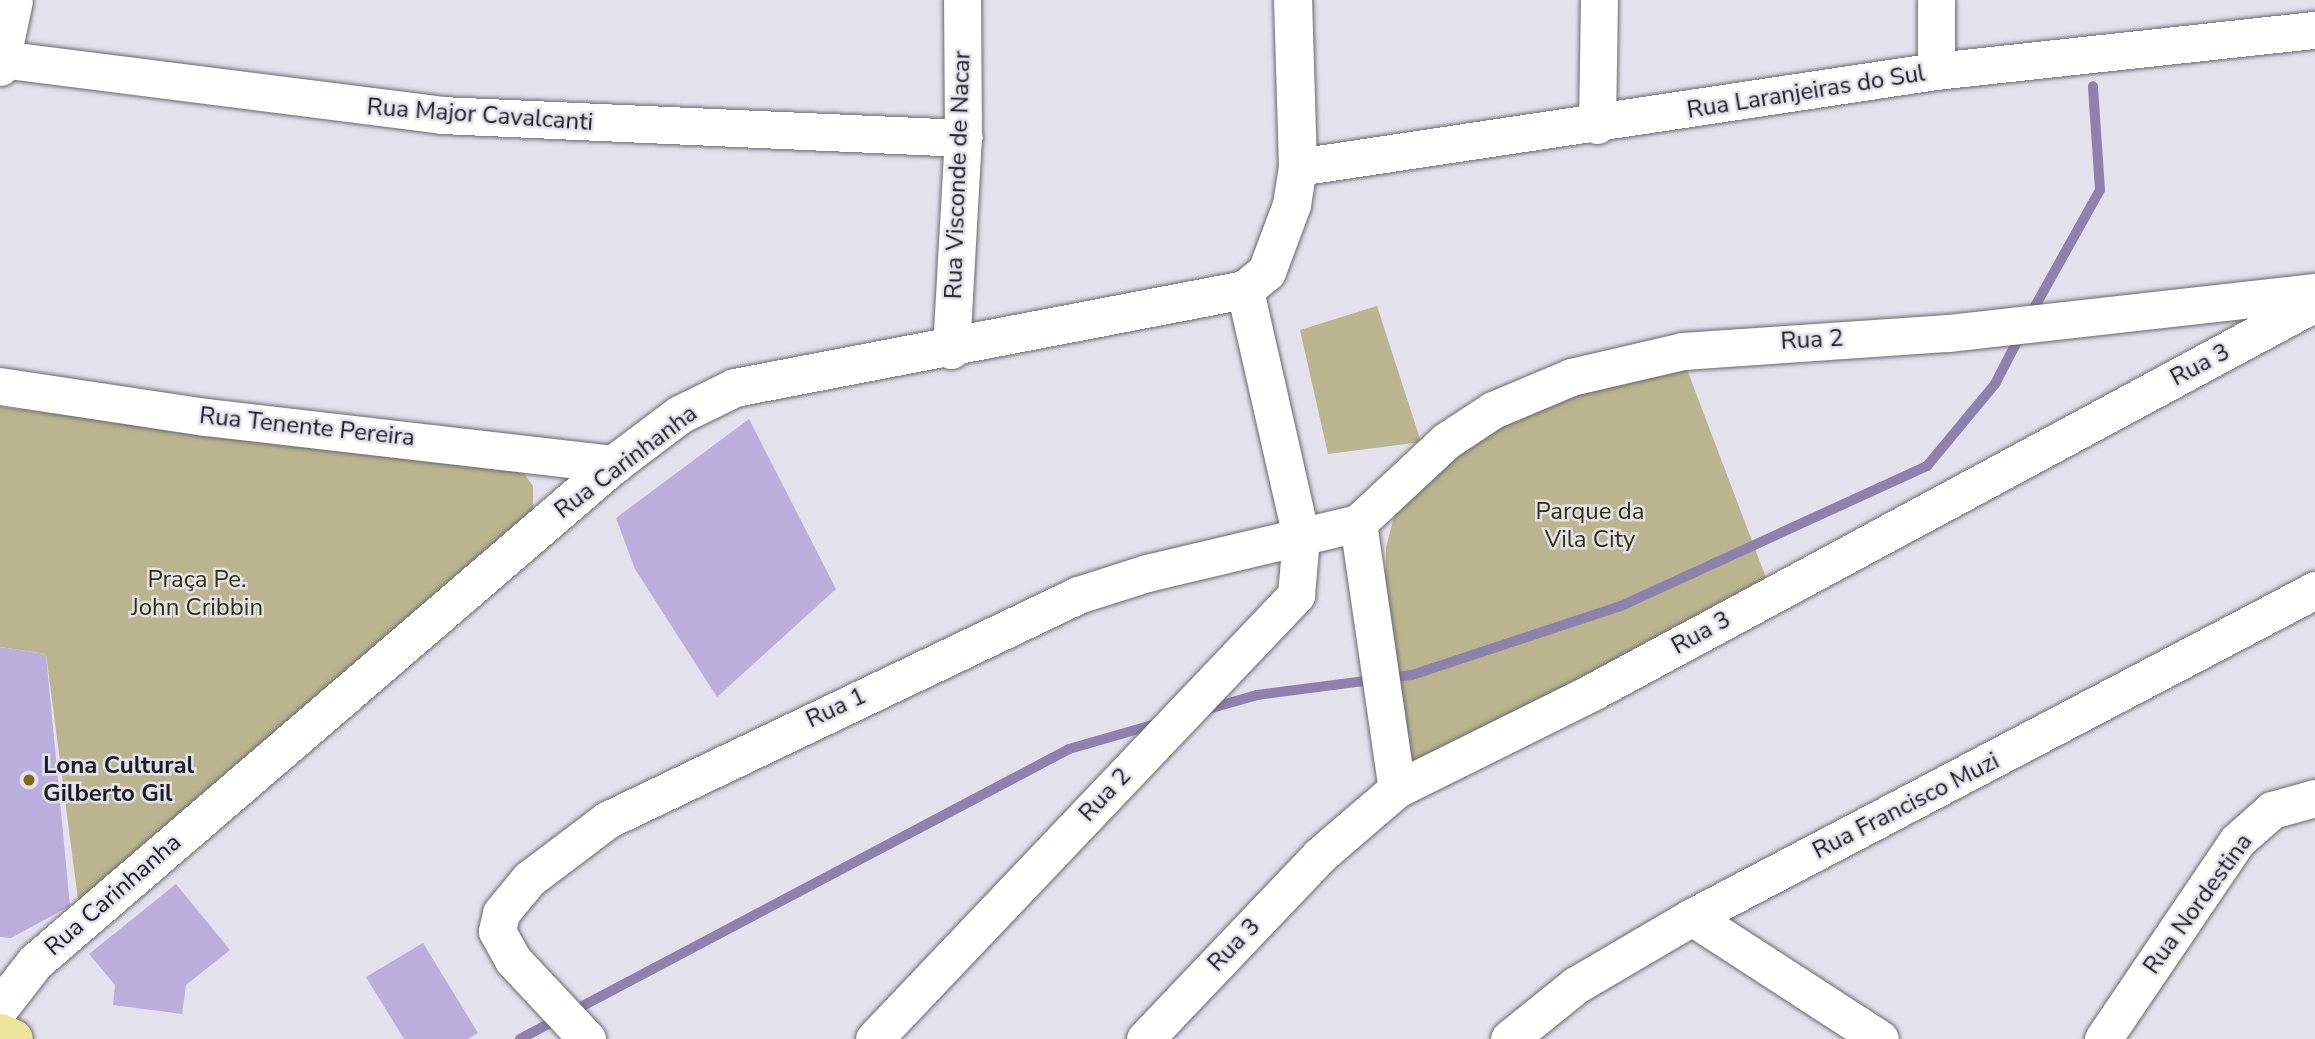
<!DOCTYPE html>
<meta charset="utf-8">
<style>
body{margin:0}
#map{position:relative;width:2315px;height:1039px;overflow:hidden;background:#e3e1eb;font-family:"Nunito Sans",sans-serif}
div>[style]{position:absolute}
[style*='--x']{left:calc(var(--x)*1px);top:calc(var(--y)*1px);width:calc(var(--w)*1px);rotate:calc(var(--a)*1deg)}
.green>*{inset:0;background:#bab58f}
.stream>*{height:10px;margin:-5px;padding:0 5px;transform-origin:5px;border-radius:5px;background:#8c82ad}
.building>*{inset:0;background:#b9aedc}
.roads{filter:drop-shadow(0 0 2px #69676f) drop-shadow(0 0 2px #69676f)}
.minor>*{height:37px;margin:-18.5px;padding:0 18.5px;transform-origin:18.5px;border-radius:18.5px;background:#fff}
.tertiary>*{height:38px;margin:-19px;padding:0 19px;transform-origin:19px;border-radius:19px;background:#fff}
.primary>*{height:38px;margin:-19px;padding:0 19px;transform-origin:19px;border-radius:19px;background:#ede39d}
.dots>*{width:19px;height:19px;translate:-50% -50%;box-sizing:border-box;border:4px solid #e3e1eb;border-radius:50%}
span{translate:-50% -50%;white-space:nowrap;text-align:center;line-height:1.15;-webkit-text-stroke:5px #e3e1eb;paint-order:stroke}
.street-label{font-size:24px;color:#1d1c20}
.park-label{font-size:24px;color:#342f06}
.poi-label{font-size:24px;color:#1d1c20;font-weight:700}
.left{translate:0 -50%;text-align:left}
</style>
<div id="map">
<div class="green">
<div style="clip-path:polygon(1377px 306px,1421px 442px,1328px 454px,1300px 330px)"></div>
<div style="clip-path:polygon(1683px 359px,1768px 583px,1401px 773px,1385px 595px,1386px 548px,1394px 516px,1425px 473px,1525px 402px)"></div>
<div style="clip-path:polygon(0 407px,208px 432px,512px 457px,533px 486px,533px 521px,79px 907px,46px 654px,0 647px)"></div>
</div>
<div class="stream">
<div style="--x:2029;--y:317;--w:145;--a:-60.8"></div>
<div style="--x:2100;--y:190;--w:104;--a:-93.9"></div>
<div style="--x:1201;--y:711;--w:58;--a:-15.9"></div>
<div style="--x:1257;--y:695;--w:156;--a:-7.4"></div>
<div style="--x:1412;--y:675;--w:220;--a:-18.3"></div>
<div style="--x:1621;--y:606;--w:337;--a:-24.6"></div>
<div style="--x:1927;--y:466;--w:107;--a:-50.3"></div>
<div style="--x:1995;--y:384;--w:59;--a:-62.6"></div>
<div style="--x:520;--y:1039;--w:621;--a:-27.84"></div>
<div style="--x:1069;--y:749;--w:94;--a:-16.1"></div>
</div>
<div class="building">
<div style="clip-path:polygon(749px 419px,836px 589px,717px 697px,635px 569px,616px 518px)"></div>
<div style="clip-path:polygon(0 647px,46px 654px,70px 906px,11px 938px,0 937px)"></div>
<div style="clip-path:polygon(176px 884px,230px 950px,186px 985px,182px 1014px,113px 1005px,115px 985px,89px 954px)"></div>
<div style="clip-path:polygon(423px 943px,478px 1033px,468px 1039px,404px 1039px,366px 977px)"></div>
</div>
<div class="roads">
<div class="minor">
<div style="--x:0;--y:59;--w:445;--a:7.2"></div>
<div style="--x:441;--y:115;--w:523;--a:2.52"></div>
<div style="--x:0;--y:67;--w:68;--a:-78.2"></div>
<div style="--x:1936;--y:71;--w:71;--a:-90"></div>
<div style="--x:1597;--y:125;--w:125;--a:-89.1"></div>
<div style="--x:1298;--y:167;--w:645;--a:-8.56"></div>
<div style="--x:1936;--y:71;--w:381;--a:-6.2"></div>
<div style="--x:951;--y:350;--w:212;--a:-86.8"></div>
<div style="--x:963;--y:138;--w:138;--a:-90.4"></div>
<div style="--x:0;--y:386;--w:208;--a:8.6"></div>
<div style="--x:206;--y:417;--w:412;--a:6.6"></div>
<div style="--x:1358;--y:523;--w:120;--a:-43"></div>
<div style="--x:1446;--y:441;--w:56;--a:-33.4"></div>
<div style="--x:1493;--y:410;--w:85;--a:-22.9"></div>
<div style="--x:1571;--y:377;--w:115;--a:-13.1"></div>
<div style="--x:1683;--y:351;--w:266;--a:-3.9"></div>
<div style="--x:1948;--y:333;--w:369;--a:-6.4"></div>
<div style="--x:1358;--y:523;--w:269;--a:81.7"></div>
<div style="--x:1692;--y:917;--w:224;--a:33"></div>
<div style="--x:587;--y:1039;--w:108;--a:-133.1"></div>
<div style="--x:513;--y:960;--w:33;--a:-119"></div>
<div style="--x:497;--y:931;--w:18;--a:-77"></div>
<div style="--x:501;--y:913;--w:44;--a:-50.5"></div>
<div style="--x:529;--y:879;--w:98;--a:-37.1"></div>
<div style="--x:607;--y:820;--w:522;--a:-25.53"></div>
<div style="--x:1078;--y:595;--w:72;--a:-17.7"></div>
<div style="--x:1147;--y:573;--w:217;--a:-13.3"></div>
<div style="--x:874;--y:1039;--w:613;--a:-46.46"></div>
<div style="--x:1296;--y:595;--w:58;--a:-85.1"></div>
<div style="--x:1301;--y:537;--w:253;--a:-102.8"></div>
<div style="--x:1145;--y:1039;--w:253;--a:-46.4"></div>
<div style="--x:1319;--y:856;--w:103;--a:-40.7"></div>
<div style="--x:1397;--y:789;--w:220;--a:-26.4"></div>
<div style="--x:1594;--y:691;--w:819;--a:-28.29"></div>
<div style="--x:1509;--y:1039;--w:86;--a:-38.9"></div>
<div style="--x:1576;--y:985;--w:134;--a:-30.4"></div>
<div style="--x:1692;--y:917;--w:704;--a:-27.69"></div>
<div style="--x:2103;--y:1039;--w:239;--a:-55.9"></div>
<div style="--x:2237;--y:841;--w:47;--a:-41.5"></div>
<div style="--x:2272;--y:810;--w:45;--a:-15.6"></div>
</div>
<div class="tertiary">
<div style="--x:0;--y:1008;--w:58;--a:-52"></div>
<div style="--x:36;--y:962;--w:764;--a:-40.7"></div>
<div style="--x:615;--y:464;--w:81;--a:-37"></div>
<div style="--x:680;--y:415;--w:61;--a:-26.1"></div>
<div style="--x:735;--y:388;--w:519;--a:-10.88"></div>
<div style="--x:1245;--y:290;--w:28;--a:-39"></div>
<div style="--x:1267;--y:272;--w:72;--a:-69.5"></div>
<div style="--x:1292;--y:205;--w:38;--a:-81"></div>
<div style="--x:1298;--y:167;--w:167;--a:-91.7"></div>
</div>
<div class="primary">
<div style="--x:0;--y:1033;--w:15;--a:23"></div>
</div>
</div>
<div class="dots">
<div style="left:29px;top:780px;background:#796d08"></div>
</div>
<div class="street-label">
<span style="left:1806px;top:92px;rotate:-9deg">Rua Laranjeiras do Sul</span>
<span style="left:480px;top:115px;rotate:4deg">Rua Major Cavalcanti</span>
<span style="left:958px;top:175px;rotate:-88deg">Rua Visconde de Nacar</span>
<span style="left:1812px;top:340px;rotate:-3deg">Rua 2</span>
<span style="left:2200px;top:365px;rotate:-28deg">Rua 3</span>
<span style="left:307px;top:427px;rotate:6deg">Rua Tenente Pereira</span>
<span style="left:626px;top:462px;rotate:-37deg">Rua Carinhanha</span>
<span style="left:1701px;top:633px;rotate:-29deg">Rua 3</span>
<span style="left:836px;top:708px;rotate:-25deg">Rua 1</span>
<span style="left:1105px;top:795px;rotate:-47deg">Rua 2</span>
<span style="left:1906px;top:806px;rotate:-27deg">Rua Francisco Muzi</span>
<span style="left:113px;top:895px;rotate:-41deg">Rua Carinhanha</span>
<span style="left:2198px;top:904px;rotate:-54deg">Rua Nordestina</span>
<span style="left:1234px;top:945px;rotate:-46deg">Rua 3</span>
</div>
<div class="park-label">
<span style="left:1590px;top:526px">Parque da<br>Vila City</span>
<span style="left:197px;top:594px">Praça Pe.<br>John Cribbin</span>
</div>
<div class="poi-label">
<span class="left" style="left:43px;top:780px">Lona Cultural<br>Gilberto Gil</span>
</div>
</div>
